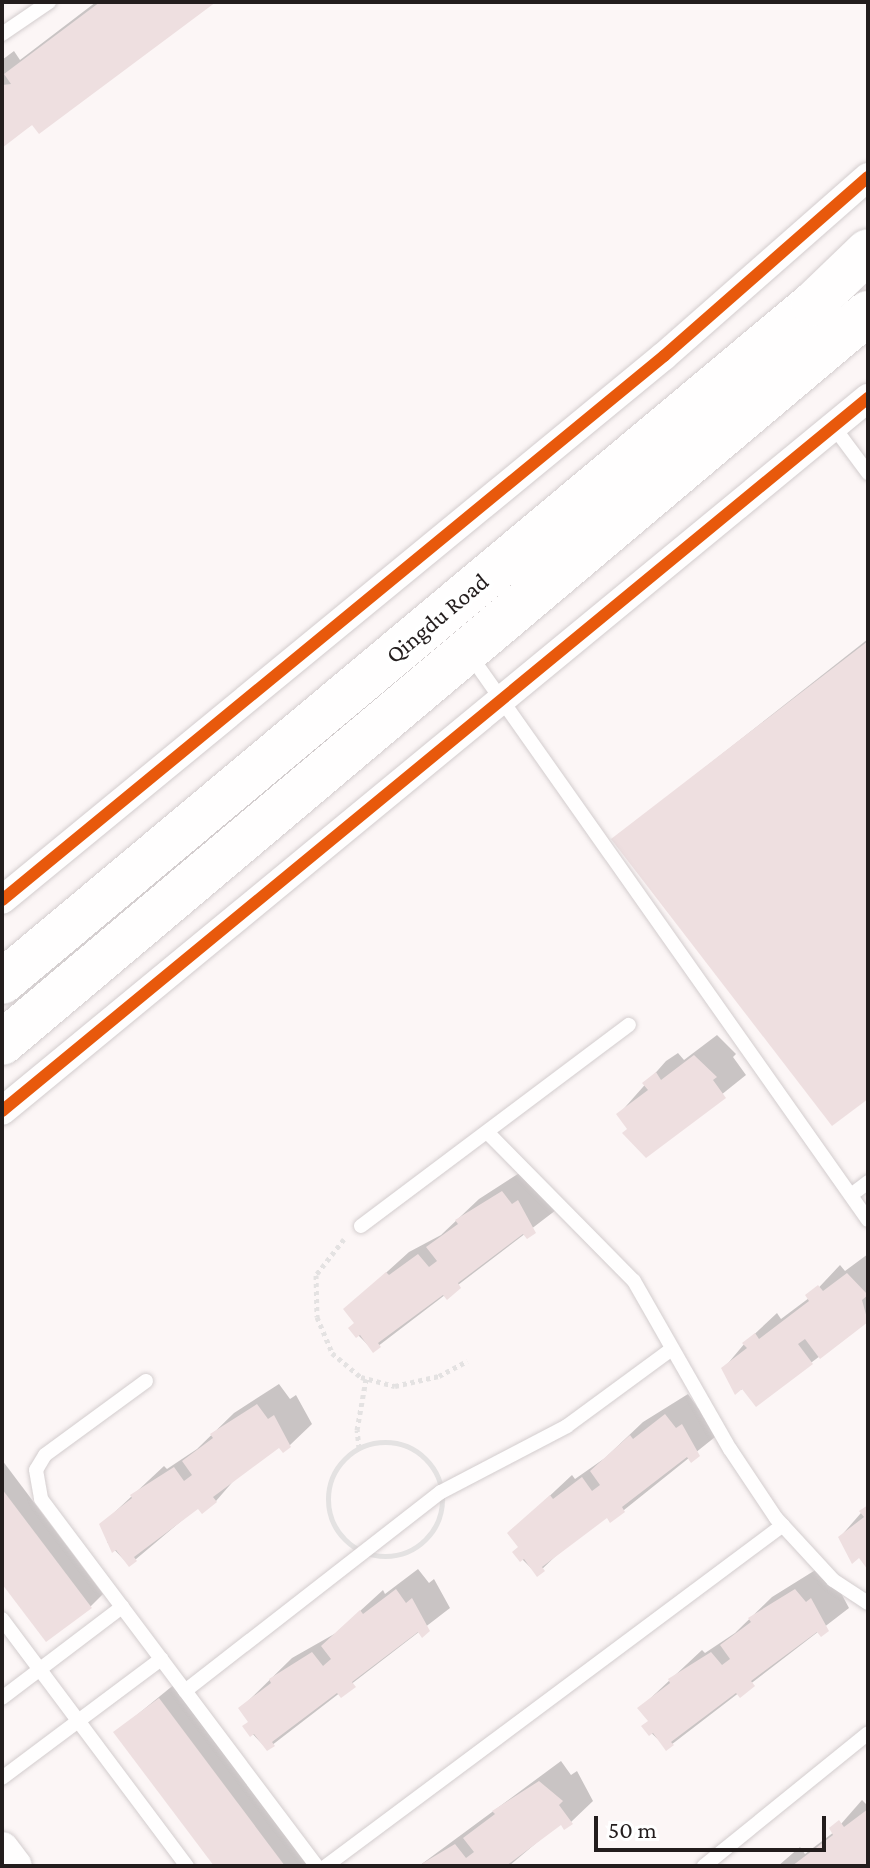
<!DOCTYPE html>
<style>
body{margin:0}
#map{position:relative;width:870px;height:1868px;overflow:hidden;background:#fcf6f6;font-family:"Crimson Pro",serif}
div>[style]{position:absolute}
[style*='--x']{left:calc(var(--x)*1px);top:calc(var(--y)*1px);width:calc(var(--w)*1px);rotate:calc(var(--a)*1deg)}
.shadow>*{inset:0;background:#0003}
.building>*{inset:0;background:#eedfe0}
.path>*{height:5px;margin-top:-2.5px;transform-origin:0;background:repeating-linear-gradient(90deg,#e4e2e2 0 4px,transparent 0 8px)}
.path>.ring{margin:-2.5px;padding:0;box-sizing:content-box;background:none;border:5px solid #e4e2e2;border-radius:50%}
.roads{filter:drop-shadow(0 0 2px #d3cdce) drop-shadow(0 0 2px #d3cdce)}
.service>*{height:14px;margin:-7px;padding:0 7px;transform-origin:7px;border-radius:7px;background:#fffefe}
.minor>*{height:28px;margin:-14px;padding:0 14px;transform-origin:14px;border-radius:14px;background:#fffefe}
.tertiary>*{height:34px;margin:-17px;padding:0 17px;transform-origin:17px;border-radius:17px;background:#fffefe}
.trunk>*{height:44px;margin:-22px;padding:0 22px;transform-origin:22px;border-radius:22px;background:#fffefe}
.cycleway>*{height:12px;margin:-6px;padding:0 6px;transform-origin:6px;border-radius:6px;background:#e8590c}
span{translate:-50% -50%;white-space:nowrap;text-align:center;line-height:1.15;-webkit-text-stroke:8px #fff;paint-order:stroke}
.street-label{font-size:24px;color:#231d1d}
.frame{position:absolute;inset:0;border:4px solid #231d1d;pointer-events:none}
.scale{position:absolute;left:594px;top:1816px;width:232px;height:36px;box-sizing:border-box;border:4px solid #231d1d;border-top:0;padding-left:10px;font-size:24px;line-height:28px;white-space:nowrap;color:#231d1d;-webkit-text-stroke:6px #fff;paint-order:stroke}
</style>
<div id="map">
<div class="shadow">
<div style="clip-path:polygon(96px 2px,213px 2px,2px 145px,2px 60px,14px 51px,20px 60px)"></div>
<div style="clip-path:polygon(868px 639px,868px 1096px,614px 839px)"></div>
<div style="clip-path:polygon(717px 1035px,736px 1054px,733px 1057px,746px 1075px,646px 1155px,619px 1114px,666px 1061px,678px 1053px,684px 1060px)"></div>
<div style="clip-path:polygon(524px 1170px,556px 1210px,373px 1350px,351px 1328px,356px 1322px,346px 1309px,409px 1252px,441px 1235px,479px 1199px)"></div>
<div style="clip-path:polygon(868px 1254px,868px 1320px,812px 1362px,735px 1392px,724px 1368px,745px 1343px,777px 1313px,781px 1319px,809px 1298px,840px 1265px,845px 1271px)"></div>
<div style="clip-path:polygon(279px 1384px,290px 1399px,296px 1395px,312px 1424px,290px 1445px,280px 1445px,236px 1478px,216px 1501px,199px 1506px,129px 1565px,107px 1542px,112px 1537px,102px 1524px,164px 1466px,167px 1469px,197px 1449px,234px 1413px)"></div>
<div style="clip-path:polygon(688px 1394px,698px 1408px,704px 1404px,720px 1433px,624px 1510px,607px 1515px,564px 1548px,537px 1574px,515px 1552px,520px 1546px,510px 1533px,572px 1475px,575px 1479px,605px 1458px,643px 1422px)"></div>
<div style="clip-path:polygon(2px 1460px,103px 1594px,90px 1607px,2px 1580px)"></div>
<div style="clip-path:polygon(868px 1505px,868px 1567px,859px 1556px,852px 1561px,840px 1537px)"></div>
<div style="clip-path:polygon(418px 1569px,429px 1583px,434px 1579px,450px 1608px,267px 1749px,245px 1726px,250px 1721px,241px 1708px,292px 1658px,336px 1633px,383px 1590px,385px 1594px)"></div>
<div style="clip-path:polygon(817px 1569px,833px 1578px,849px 1608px,667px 1748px,644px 1726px,650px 1721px,640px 1708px,702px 1650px,705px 1653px,735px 1633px,772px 1597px)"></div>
<div style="clip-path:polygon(176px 1683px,313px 1866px,216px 1866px,116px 1732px)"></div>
<div style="clip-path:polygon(561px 1761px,571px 1775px,577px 1771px,593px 1801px,571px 1822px,561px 1822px,509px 1866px,419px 1866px)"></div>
<div style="clip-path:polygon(862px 1800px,868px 1806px,868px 1866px,778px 1866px,800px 1847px,805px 1854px,834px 1832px)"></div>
</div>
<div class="building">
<div style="clip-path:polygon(100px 2px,216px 2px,39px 134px,32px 125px,2px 148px,2px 85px,11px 84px,4px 74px)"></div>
<div style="clip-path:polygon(868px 641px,868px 1099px,832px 1126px,611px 839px)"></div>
<div style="clip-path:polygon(694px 1055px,717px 1077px,713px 1080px,726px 1098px,646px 1158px,622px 1133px,627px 1129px,616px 1114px,648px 1090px,642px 1083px,656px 1072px,661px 1080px)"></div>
<div style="clip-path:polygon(502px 1191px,512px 1204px,518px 1200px,536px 1233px,527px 1239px,523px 1234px,458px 1283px,461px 1288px,447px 1300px,443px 1295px,378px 1343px,381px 1347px,373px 1353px,360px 1335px,356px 1338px,348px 1328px,354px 1323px,343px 1309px,386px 1272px,389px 1275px,418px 1254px,429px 1267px,437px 1261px,426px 1247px,458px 1224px,455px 1220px)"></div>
<div style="clip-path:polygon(847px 1273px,868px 1295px,862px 1300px,868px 1322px,820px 1359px,805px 1339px,798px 1344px,813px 1364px,756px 1407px,742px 1389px,735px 1395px,721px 1368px,747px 1348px,742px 1343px,755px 1333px,759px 1339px,809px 1301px,805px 1295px,818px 1285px,823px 1291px)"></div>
<div style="clip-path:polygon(257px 1404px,268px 1419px,274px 1415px,291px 1447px,283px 1453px,279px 1448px,213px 1497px,217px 1502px,202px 1514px,198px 1509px,134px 1557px,137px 1561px,129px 1567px,116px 1550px,112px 1553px,99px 1524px,132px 1498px,130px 1495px,174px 1467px,184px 1481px,192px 1475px,182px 1461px,213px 1438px,210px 1434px)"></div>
<div style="clip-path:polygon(665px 1414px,676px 1428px,682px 1424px,700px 1456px,691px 1463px,687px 1457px,622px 1507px,625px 1512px,610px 1523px,607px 1518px,542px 1567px,545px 1571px,537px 1577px,524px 1559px,520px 1562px,512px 1552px,518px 1547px,507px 1533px,550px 1495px,553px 1499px,582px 1477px,592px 1491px,600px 1485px,590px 1471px,630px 1435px,633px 1439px)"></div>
<div style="clip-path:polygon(2px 1489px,92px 1608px,46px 1642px,2px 1584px)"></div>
<div style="clip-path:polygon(868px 1505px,868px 1570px,859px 1558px,852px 1564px,838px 1537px,864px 1517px,859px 1511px)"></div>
<div style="clip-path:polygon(396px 1589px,406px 1603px,412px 1598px,430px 1631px,422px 1638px,418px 1632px,352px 1682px,356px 1687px,341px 1698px,337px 1693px,272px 1742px,275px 1746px,267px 1751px,254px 1734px,250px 1737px,242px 1726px,248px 1722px,238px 1708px,271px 1683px,269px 1679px,312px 1652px,323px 1666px,331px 1659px,321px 1646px,360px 1610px,363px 1614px)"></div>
<div style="clip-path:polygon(795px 1589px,806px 1602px,811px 1598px,829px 1631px,821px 1637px,817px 1632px,751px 1681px,755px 1686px,740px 1698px,736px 1693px,671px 1742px,674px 1745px,666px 1751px,653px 1733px,649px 1736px,641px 1726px,648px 1721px,637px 1708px,670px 1683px,668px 1679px,711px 1652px,722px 1665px,730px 1659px,720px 1645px,751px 1622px,748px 1618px)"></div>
<div style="clip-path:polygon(159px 1698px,285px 1866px,214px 1866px,113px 1732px)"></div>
<div style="clip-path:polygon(539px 1781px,563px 1801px,559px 1805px,573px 1824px,564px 1830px,561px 1825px,506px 1866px,418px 1866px,455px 1844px,466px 1858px,474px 1852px,463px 1838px,495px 1814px,492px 1811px)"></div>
<div style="clip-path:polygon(868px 1809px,868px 1866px,792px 1866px,833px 1835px,829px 1828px,839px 1820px,844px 1827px)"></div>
</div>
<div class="path">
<div style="--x:344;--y:1239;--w:46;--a:127.9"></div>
<div style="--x:316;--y:1275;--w:42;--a:88.6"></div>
<div style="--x:317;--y:1317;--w:39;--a:67"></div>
<div style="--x:332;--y:1353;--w:38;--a:40"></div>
<div style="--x:361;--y:1377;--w:35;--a:15"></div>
<div style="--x:395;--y:1386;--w:45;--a:-12.8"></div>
<div style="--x:439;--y:1376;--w:32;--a:-28"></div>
<div class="ring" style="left:328px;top:1442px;width:109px;height:109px"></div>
<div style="--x:359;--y:1448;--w:18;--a:-96"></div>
<div style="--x:357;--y:1430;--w:52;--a:-80"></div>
</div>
<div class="roads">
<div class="service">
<div style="--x:2;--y:34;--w:57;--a:-34.2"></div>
<div style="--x:833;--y:426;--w:59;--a:53.3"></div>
<div style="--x:470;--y:655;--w:691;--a:54.84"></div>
<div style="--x:487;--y:1132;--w:209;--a:45.4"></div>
<div style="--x:634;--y:1281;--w:193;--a:60.3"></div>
<div style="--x:730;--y:1449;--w:83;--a:56.3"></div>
<div style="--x:776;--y:1518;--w:84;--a:47.4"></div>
<div style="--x:833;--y:1580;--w:42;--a:33.3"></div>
<div style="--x:851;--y:1195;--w:21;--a:-37"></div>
<div style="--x:361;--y:1226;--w:335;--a:-36.9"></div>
<div style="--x:146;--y:1381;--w:125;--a:143.8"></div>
<div style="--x:45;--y:1455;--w:17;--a:121"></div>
<div style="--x:36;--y:1470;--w:29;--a:80"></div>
<div style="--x:41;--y:1499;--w:459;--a:53.1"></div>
<div style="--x:2;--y:1619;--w:309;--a:53.2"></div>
<div style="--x:185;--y:1691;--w:324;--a:-37.9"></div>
<div style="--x:441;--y:1492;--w:142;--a:-27.6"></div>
<div style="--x:567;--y:1426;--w:130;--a:-36.3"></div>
<div style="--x:2;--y:1698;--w:151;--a:-37.2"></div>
<div style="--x:2;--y:1778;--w:199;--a:-36.8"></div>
<div style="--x:326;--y:1866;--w:570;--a:-36.73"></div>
<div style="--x:704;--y:1866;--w:211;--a:-39"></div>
</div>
<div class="minor">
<div style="--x:2;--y:900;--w:857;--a:-39.41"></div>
<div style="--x:664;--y:356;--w:271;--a:-41.3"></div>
<div style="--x:2;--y:1111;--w:1122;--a:-39.47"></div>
</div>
<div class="tertiary">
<div style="--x:2;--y:1849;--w:21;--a:53"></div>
</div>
<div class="trunk">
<div style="--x:2;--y:982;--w:1057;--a:-39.9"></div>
<div style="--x:813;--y:304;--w:76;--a:-43.9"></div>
<div style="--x:2;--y:1043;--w:1133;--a:-40.13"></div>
</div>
</div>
<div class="cycleway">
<div style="--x:2;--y:900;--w:857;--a:-39.41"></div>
<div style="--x:664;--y:356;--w:271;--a:-41.3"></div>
<div style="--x:2;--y:1111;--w:1122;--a:-39.47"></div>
</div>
<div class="street-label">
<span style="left:437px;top:618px;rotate:-40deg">Qingdu Road</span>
</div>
<div class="frame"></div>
<div class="scale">50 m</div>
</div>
